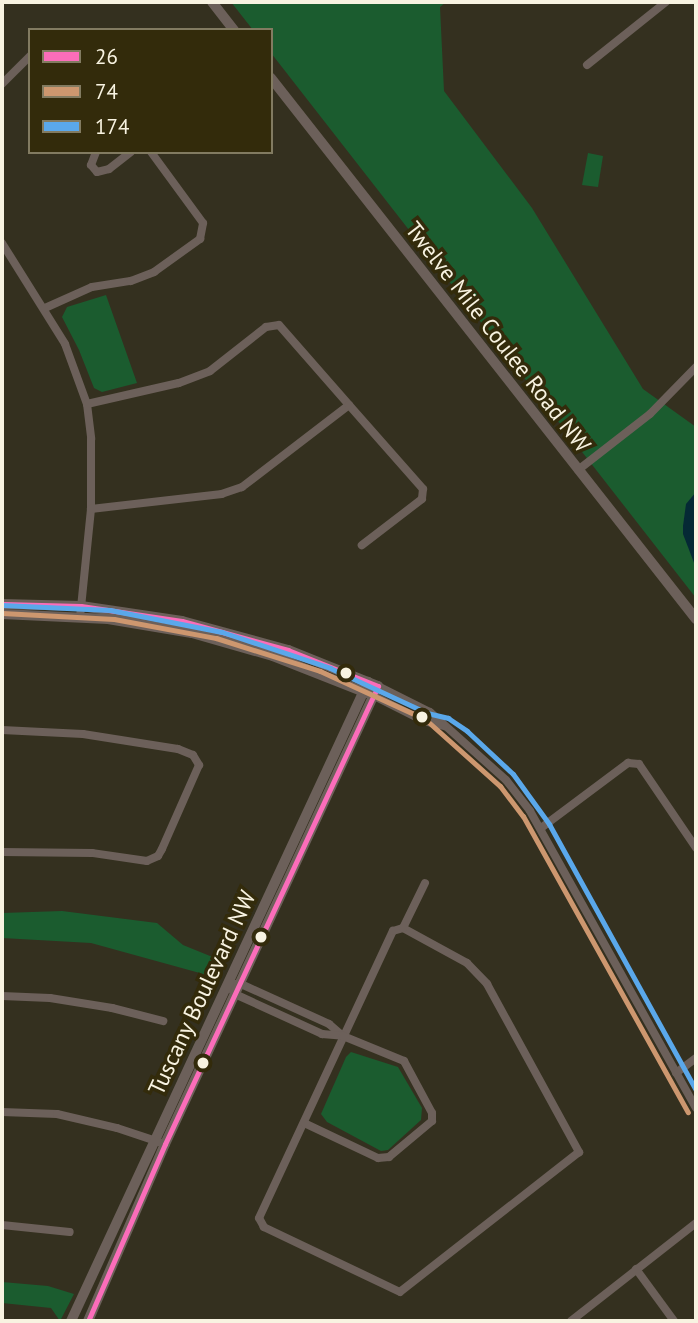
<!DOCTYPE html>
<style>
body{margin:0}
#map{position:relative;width:698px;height:1323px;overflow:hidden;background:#34301f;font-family:"PT Sans",sans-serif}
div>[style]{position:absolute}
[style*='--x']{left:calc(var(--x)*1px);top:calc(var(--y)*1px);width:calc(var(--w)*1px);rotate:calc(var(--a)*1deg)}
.green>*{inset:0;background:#1b5c2f}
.water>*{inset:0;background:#052935}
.minor>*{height:8px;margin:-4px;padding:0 4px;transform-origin:4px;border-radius:4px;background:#6c605a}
.tertiary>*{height:10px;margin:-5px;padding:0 5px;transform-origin:5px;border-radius:5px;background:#6c605a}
.bus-1>*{height:5px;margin:-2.5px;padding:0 2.5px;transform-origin:2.5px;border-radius:2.5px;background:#fb6dba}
.bus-2>*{height:5px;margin:-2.5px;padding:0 2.5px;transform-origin:2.5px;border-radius:2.5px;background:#cd976f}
.bus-3>*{height:5px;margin:-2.5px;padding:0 2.5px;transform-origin:2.5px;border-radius:2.5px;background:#5aa8eb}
.dots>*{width:19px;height:19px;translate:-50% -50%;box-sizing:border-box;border:4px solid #332b0b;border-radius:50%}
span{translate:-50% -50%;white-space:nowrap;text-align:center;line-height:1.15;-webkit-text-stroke:7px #332b0b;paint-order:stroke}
.street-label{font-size:23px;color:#f8f3e1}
.frame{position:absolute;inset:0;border:4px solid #f8f3e1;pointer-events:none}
.legend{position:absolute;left:28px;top:28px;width:245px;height:126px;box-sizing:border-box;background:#332b0b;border:2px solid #827b61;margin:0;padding:9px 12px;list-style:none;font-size:21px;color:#f8f3e1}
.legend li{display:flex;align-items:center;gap:14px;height:35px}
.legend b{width:35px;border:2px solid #827b61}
</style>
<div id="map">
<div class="green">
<div style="clip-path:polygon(231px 2px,446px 2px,440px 7px,444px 91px,532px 208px,643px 389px,696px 427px,696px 598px,271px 53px,271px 30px,253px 30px)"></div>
<div style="clip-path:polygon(588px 153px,603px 156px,598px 187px,582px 185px)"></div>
<div style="clip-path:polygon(106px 295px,137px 383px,102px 392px,94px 388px,79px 350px,62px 317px,67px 307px)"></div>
<div style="clip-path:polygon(62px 911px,157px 923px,183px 945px,215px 958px,207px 975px,91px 943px,2px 938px,2px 913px)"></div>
<div style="clip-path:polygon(351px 1052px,398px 1067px,422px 1108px,421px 1120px,388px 1150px,381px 1151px,327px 1122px,321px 1114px,346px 1057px)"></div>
<div style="clip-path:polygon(2px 1282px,48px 1286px,74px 1294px,60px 1321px,51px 1308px,2px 1303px)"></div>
</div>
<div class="water">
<div style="clip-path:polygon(696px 492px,696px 568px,683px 534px,683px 526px,686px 504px)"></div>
</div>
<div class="minor">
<div style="--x:587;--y:65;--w:101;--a:-38.6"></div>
<div style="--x:2;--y:84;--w:40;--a:-45"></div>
<div style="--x:96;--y:152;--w:14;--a:111"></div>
<div style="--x:91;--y:165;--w:9;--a:49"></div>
<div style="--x:97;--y:172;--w:12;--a:-14"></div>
<div style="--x:109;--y:169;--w:28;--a:-38"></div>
<div style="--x:2;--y:243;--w:119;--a:58"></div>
<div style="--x:65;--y:344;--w:64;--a:69.9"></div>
<div style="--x:87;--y:404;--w:35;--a:83"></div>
<div style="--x:91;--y:439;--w:70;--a:90"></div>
<div style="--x:91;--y:509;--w:109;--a:95.8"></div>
<div style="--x:45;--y:308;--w:51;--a:-24.1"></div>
<div style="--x:92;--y:287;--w:39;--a:-9"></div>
<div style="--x:131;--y:281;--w:25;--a:-21"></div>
<div style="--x:154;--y:272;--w:57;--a:-35.7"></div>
<div style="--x:200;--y:239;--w:16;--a:-79"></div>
<div style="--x:203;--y:223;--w:88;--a:-126.2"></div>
<div style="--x:87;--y:404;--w:94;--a:-12.9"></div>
<div style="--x:179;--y:383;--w:33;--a:-21"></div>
<div style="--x:210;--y:371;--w:71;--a:-38.2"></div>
<div style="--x:266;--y:327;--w:13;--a:-9"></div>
<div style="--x:279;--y:325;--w:106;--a:48.8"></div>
<div style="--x:349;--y:405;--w:135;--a:142.5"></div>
<div style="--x:242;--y:487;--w:21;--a:161"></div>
<div style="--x:222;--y:494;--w:132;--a:173.5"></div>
<div style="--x:349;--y:405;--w:112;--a:48.6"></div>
<div style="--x:423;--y:489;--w:10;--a:96"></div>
<div style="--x:422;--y:499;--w:76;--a:142.5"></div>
<div style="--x:578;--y:470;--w:91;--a:-37.9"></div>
<div style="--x:650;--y:414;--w:66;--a:-45.6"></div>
<div style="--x:378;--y:686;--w:58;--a:26.6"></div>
<div style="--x:430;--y:712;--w:102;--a:41.8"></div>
<div style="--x:506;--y:780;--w:39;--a:52"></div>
<div style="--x:530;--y:811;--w:340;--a:60.8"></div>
<div style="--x:374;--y:696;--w:56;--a:26.6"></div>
<div style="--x:424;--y:721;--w:21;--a:14"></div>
<div style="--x:2;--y:730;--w:81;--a:2.8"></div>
<div style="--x:83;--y:734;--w:96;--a:9"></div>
<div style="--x:178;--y:749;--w:16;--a:22"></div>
<div style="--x:193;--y:755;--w:12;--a:59"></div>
<div style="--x:199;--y:765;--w:92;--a:113.8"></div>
<div style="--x:162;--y:849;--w:8;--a:120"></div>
<div style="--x:158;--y:856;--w:12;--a:156"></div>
<div style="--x:147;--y:861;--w:56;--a:-171.7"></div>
<div style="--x:92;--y:853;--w:90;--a:-179.4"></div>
<div style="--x:541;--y:828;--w:109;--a:-36.8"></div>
<div style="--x:628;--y:763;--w:11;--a:5"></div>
<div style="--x:639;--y:764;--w:102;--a:55.8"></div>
<div style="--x:403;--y:928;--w:73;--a:28.7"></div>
<div style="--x:467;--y:963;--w:29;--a:46"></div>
<div style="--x:487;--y:984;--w:192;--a:61.3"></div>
<div style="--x:579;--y:1152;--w:227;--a:142"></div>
<div style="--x:400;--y:1292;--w:151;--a:-154.5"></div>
<div style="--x:264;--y:1227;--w:10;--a:-119"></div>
<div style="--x:259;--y:1218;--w:317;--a:-65"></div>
<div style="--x:393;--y:931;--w:10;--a:-17"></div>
<div style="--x:403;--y:928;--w:50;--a:-63.9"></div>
<div style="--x:234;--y:984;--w:7;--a:0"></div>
<div style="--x:241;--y:984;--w:97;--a:24.4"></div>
<div style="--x:329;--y:1024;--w:18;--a:41"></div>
<div style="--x:231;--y:989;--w:8;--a:45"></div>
<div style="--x:237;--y:995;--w:94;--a:24.6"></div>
<div style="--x:322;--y:1034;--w:21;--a:5"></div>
<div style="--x:343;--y:1036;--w:66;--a:22.3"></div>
<div style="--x:404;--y:1061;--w:59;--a:61.7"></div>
<div style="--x:432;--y:1113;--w:8;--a:90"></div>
<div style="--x:432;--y:1121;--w:56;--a:140.1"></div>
<div style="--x:389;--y:1157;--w:11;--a:175"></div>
<div style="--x:378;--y:1158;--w:82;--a:-154.7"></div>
<div style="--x:2;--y:996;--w:48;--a:2.4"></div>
<div style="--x:50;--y:998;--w:63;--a:9.2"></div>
<div style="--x:112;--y:1008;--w:53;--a:14.3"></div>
<div style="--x:676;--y:1073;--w:25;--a:-37"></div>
<div style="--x:2;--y:1112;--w:55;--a:2.1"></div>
<div style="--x:57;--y:1114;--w:62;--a:13.1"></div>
<div style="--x:117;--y:1128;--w:44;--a:18.4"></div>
<div style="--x:2;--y:1225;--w:68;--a:5.9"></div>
<div style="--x:636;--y:1269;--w:64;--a:53.8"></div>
<div style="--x:571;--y:1321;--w:159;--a:-38.1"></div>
</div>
<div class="tertiary">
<div style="--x:212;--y:2;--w:36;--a:52"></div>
<div style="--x:271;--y:78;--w:688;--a:51.85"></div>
<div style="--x:2;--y:604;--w:79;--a:1.5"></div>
<div style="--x:81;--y:606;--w:102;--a:8.4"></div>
<div style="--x:182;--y:621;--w:110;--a:15.3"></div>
<div style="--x:288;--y:650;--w:97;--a:21.8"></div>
<div style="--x:378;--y:686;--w:505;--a:114.94"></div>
<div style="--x:165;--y:1144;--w:193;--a:113.5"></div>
<div style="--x:2;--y:614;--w:106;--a:2.7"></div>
<div style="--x:108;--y:619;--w:85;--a:9.5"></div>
<div style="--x:192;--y:633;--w:84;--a:15.9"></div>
<div style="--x:273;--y:656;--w:101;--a:21.5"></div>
<div style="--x:71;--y:1321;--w:705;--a:-65.07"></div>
</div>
<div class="bus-1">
<div style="--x:2;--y:604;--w:79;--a:1.5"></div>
<div style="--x:81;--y:606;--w:102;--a:8.4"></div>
<div style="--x:182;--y:621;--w:110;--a:15.3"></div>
<div style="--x:288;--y:650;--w:97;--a:21.8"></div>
<div style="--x:378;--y:686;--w:505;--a:114.94"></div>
<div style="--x:165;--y:1144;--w:193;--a:113.5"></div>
</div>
<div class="bus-2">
<div style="--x:2;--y:613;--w:112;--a:3.1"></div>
<div style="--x:114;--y:619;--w:104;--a:10.6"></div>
<div style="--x:216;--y:638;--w:109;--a:17.6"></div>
<div style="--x:320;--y:671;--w:115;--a:24.6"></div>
<div style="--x:425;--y:719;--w:101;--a:41.8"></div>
<div style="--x:500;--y:786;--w:38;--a:53"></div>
<div style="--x:523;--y:816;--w:339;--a:60.9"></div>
</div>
<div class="bus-3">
<div style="--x:2;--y:605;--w:108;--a:2.7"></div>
<div style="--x:110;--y:610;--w:114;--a:11.1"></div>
<div style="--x:222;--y:632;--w:114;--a:18.4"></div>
<div style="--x:330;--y:668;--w:107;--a:24.9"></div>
<div style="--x:427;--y:713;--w:22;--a:13"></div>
<div style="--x:448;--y:718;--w:23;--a:34"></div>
<div style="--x:467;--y:731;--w:63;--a:43.1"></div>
<div style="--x:513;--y:774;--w:62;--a:54.2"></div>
<div style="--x:549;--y:824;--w:304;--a:61.1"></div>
</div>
<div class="dots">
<div style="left:346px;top:673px;background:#f8f3e1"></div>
<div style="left:422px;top:717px;background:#f8f3e1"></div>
<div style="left:261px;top:937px;background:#f8f3e1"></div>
<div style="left:203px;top:1063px;background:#f8f3e1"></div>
</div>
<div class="street-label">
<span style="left:498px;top:337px;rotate:52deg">Twelve Mile Coulee Road NW</span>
<span style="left:202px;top:993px;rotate:-65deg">Tuscany Boulevard NW</span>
</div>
<div class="frame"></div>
<ul class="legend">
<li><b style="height:9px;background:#fb6dba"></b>26</li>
<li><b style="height:9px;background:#cd976f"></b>74</li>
<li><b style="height:9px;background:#5aa8eb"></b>174</li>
</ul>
</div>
